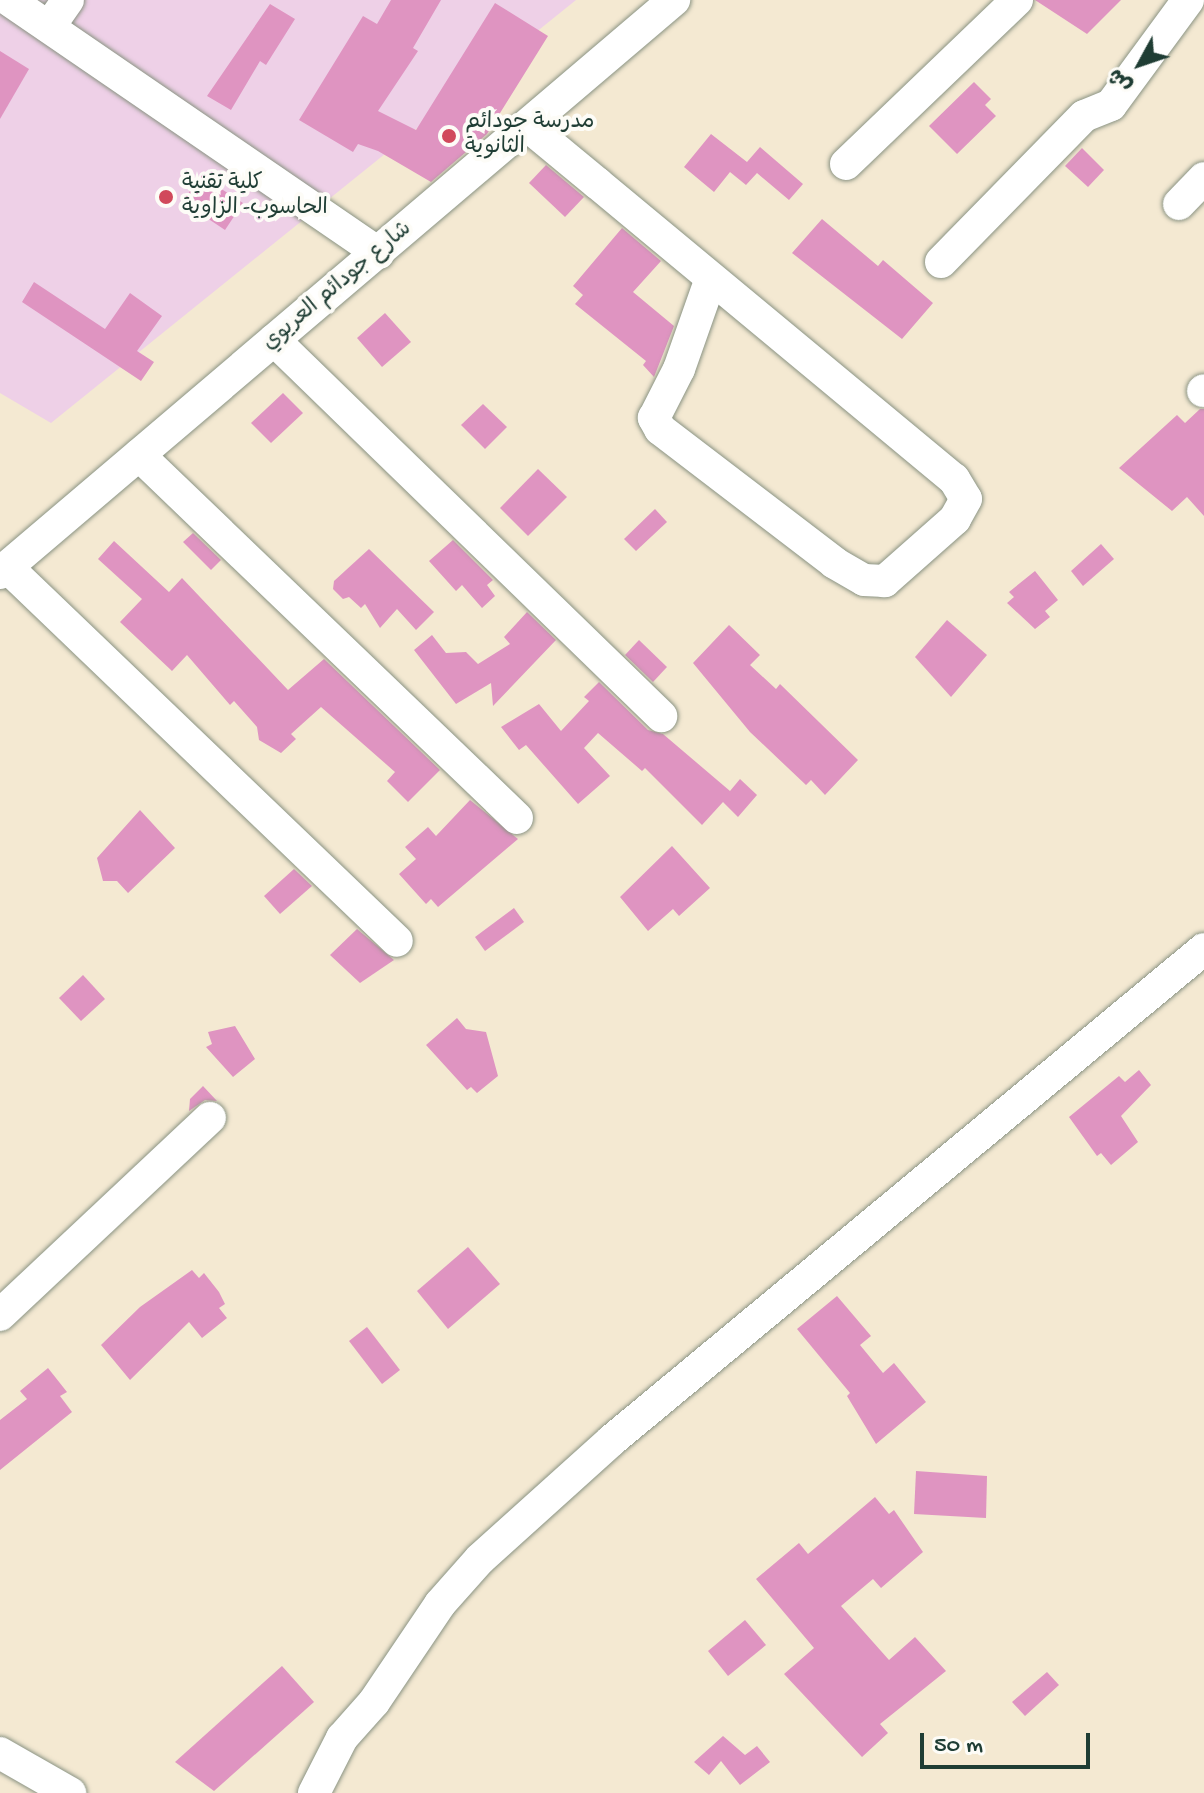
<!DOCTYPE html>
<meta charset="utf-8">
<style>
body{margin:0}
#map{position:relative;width:1204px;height:1793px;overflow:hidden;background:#f4e9d2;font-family:"Gochi Hand","Playpen Sans Arabic",sans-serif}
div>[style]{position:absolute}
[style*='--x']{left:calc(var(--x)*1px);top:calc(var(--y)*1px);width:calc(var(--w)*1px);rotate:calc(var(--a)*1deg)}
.built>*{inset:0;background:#eed0e7}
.building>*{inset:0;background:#df94c1}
.roads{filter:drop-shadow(0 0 2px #8a9383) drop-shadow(0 0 2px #8a9383)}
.minor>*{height:32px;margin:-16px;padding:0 16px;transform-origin:16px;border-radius:16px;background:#fff}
.dots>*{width:22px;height:22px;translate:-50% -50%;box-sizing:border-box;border:4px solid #fdfcf7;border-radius:50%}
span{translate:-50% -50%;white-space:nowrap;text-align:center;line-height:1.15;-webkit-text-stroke:8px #fdfcf7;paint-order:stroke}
.poi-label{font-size:22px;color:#1f3d34}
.left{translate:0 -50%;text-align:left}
.street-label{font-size:22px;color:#1f3d34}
.north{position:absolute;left:1100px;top:24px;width:80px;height:80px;-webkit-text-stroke:6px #fdfcf7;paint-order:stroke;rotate:230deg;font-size:22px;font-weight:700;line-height:32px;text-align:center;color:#1f3d34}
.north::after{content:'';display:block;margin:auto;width:28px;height:36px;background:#1f3d34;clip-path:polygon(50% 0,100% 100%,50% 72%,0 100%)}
.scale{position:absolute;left:920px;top:1733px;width:170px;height:36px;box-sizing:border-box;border:4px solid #1f3d34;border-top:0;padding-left:10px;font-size:24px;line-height:28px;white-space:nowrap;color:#1f3d34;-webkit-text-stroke:6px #fdfcf7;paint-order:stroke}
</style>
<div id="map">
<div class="built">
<div style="clip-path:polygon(0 0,576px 0,51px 423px,0 393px)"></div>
</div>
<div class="building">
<div style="clip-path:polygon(391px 0,441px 0,413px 48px,418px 51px,378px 111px,416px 130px,495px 3px,548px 36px,487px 134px,431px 182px,378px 151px,358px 144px,353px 152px,299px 120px,363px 16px,377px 24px)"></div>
<div style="clip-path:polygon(1035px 0,1121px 0,1087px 34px)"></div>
<div style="clip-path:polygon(270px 4px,295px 19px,266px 65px,260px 61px,231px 110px,207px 96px)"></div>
<div style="clip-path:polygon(0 51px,29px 69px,0 119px)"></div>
<div style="clip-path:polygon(974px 82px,991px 99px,985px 105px,996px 116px,957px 154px,929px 126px)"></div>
<div style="clip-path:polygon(711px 134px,747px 162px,760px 147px,803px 184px,789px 200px,757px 173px,746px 185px,730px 172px,714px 192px,684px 167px)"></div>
<div style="clip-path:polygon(1082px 148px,1104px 170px,1088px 187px,1065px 166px)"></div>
<div style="clip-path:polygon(546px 165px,584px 197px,565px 217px,529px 183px)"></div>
<div style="clip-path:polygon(200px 175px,243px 203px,225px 230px,183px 202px)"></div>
<div style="clip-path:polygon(822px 219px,878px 266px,883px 260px,933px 303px,902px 339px,792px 253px)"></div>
<div style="clip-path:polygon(622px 228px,661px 261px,633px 292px,674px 326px,654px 377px,643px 365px,646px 361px,575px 304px,583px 295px,573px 286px)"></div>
<div style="clip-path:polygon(34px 282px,105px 329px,130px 293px,162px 316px,137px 351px,154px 362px,141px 381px,22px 302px)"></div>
<div style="clip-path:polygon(385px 313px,411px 342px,382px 367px,357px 338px)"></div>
<div style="clip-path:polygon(283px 393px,303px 413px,271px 443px,251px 423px)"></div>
<div style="clip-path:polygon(483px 404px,507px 427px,485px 449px,461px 425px)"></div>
<div style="clip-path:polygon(1200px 409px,1204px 409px,1204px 516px,1187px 497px,1172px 511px,1119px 468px,1177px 415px,1185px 423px)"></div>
<div style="clip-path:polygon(538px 469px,567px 497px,528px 536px,500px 508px)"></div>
<div style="clip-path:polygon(655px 509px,667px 522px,636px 551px,624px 539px)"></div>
<div style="clip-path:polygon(193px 533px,221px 560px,211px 570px,183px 542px)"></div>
<div style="clip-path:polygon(453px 540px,493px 580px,487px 585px,495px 596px,482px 608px,462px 585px,456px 591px,429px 561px)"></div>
<div style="clip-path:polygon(114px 541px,169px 592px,182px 578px,288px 690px,324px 659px,440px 770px,408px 802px,387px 781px,395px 772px,321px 707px,291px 734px,296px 739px,281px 753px,259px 740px,257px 727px,234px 701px,230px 705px,187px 655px,172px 671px,120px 622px,142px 599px,98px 559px)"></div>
<div style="clip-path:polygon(1101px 544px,1114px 559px,1083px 586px,1071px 571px)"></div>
<div style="clip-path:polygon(369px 549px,434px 612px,416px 630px,397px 609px,380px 628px,365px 604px,361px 608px,349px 597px,343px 599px,333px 589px,334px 581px)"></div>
<div style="clip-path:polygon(1035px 571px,1058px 600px,1045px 611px,1050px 617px,1035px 629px,1007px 603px,1014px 597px,1009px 592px)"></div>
<div style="clip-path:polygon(527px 612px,556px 640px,493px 706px,491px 683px,456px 704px,414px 650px,432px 635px,446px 653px,466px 652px,478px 664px,510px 644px,504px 637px)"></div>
<div style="clip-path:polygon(947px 620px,987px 655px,951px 697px,915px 657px)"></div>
<div style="clip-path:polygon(729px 625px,760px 655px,750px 665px,776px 689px,780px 684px,858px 760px,825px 795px,811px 780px,806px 785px,750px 732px,693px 663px)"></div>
<div style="clip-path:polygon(639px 640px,667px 667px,653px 682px,625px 655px)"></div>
<div style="clip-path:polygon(599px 682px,648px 730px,663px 734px,730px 791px,740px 779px,757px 795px,738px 817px,723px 802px,702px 825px,645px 768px,642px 771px,598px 733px,584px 748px,610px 776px,578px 804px,526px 745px,519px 750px,501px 727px,539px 704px,561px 731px,589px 701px,584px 697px)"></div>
<div style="clip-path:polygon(470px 800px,518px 839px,438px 907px,431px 899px,426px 904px,399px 874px,416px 859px,405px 847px,428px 827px,436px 836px)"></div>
<div style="clip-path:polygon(140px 810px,175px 848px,128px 893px,117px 881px,103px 881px,97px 858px)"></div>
<div style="clip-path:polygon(672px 846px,710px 888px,679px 916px,673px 909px,648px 931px,620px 897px)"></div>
<div style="clip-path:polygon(294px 869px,312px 886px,280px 914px,264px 896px)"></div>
<div style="clip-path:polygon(514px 908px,524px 922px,485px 951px,475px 937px)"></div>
<div style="clip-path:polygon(357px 929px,394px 960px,360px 983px,330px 955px)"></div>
<div style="clip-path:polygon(83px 975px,105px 999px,81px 1021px,59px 998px)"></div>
<div style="clip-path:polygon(457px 1018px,466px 1029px,486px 1032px,498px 1076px,477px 1093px,471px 1087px,467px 1090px,426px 1045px)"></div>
<div style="clip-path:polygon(235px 1026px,255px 1059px,233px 1077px,206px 1047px,212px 1044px,208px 1032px)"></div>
<div style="clip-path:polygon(1139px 1070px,1151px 1085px,1121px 1116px,1138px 1142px,1111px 1165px,1101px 1153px,1097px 1156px,1069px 1117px,1119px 1076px,1125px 1082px)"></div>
<div style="clip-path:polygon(203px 1086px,217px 1101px,205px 1100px,189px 1111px,190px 1099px)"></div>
<div style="clip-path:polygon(468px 1247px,500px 1284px,448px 1329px,417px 1291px)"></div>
<div style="clip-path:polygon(192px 1270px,199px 1278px,204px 1273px,219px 1292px,225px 1304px,219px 1308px,227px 1318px,202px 1338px,189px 1322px,130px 1380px,101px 1345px,140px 1307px)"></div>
<div style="clip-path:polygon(837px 1296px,871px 1336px,860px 1345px,883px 1373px,894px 1363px,926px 1402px,876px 1444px,847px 1396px,850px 1393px,797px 1329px)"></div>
<div style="clip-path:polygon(367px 1327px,400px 1370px,382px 1384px,349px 1341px)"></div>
<div style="clip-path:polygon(48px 1368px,67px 1392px,60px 1396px,72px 1412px,0 1470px,0 1420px,27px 1399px,20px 1391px)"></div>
<div style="clip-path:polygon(916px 1471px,987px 1476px,986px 1518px,914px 1514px)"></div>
<div style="clip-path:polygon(875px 1497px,889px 1514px,894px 1510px,923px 1552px,881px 1588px,873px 1579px,841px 1606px,889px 1660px,915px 1637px,946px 1671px,880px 1724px,888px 1733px,862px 1757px,784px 1674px,814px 1648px,756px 1579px,799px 1543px,808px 1554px)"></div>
<div style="clip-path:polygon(745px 1620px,766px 1645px,728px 1676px,708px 1651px)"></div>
<div style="clip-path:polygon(282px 1666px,314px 1702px,214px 1791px,175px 1762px)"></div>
<div style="clip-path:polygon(1047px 1672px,1059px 1685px,1025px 1716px,1012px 1702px)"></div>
<div style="clip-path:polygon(723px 1736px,745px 1755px,757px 1746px,770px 1762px,740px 1785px,721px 1761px,709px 1775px,694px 1762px)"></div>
</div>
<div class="roads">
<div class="minor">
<div style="--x:9;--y:0;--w:448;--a:34.4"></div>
<div style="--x:49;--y:27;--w:33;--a:-55"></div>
<div style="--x:528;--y:126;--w:89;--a:39.6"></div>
<div style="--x:597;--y:183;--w:464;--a:39.7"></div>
<div style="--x:954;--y:479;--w:23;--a:59"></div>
<div style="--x:966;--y:499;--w:23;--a:119"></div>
<div style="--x:955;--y:519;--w:94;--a:138.5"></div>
<div style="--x:885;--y:581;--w:21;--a:-177"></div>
<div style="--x:864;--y:580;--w:34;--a:-150"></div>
<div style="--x:835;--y:563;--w:220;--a:-142.6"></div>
<div style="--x:660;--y:429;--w:13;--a:-119"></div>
<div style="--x:654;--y:418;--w:55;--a:-63"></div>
<div style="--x:679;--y:369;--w:96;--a:-70.6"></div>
<div style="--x:846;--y:164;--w:237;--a:-43.8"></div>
<div style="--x:1179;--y:204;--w:36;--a:-46"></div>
<div style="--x:941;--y:262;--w:204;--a:-45.6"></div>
<div style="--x:1084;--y:116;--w:29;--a:-22"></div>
<div style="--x:1111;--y:105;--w:130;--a:-53.7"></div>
<div style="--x:274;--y:340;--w:540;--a:44.17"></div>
<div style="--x:1203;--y:391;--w:1;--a:-45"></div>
<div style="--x:139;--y:455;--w:524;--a:43.84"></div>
<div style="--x:7;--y:567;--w:540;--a:43.8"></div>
<div style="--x:0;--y:573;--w:885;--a:-40.37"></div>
<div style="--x:0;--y:1315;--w:288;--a:-43.2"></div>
<div style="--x:0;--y:1753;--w:81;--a:29.7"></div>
<div style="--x:314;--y:1793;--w:62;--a:-63"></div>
<div style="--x:342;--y:1738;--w:48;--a:-48.4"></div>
<div style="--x:374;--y:1702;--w:118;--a:-56"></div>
<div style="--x:440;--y:1604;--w:60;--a:-48.4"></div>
<div style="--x:480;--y:1559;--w:178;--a:-42"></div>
<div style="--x:612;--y:1440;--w:769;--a:-39.67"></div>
</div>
</div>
<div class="dots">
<div style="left:449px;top:136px;background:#d1495b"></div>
<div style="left:166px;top:197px;background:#d1495b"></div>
</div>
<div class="poi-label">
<span class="left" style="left:465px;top:136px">مدرسة جودائم<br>الثانوية</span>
<span class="left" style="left:182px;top:197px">كلية تقنية<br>الحاسوب- الزاوية</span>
</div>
<div class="street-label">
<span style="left:338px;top:287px;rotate:-40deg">شارع جودائم العريوي</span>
</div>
<div class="north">ش</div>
<div class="scale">50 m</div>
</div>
